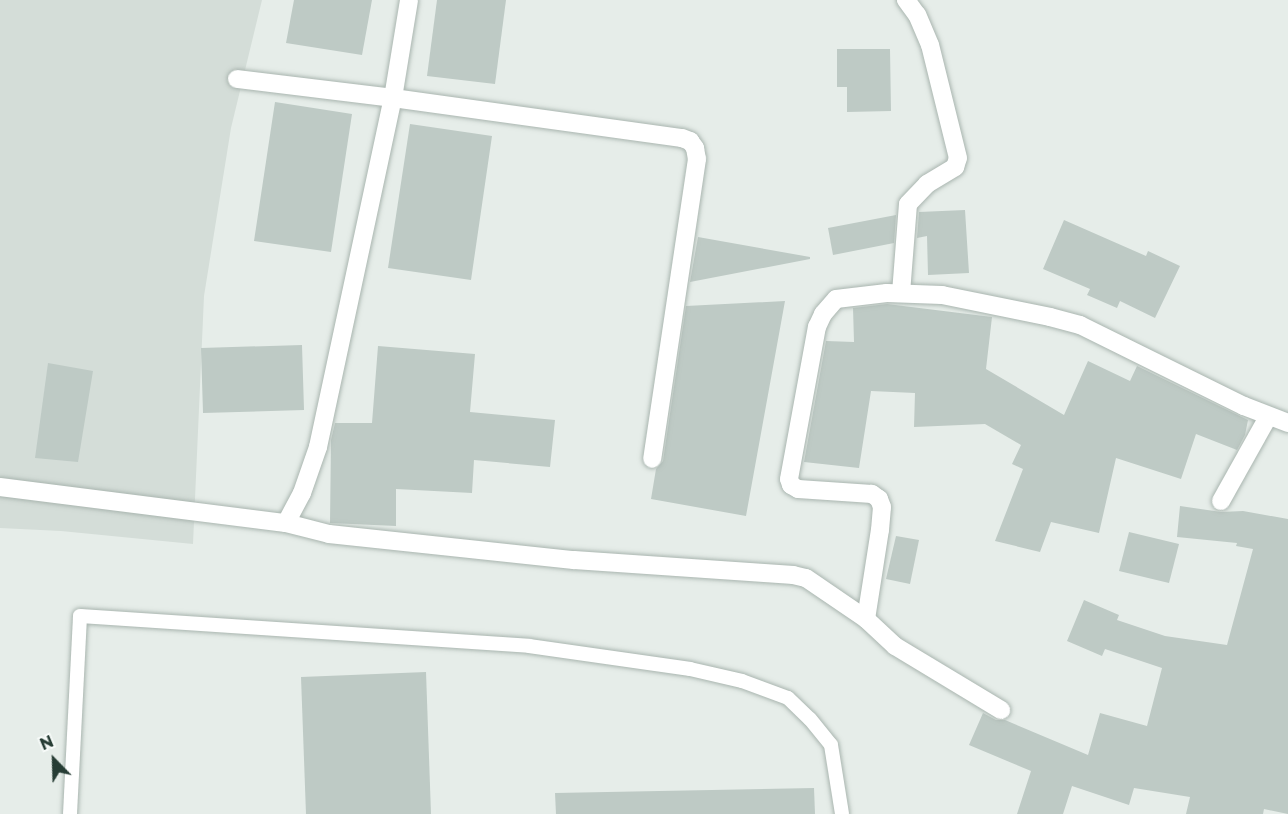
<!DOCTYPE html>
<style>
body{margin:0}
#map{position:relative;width:1288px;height:814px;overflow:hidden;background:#e6ede9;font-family:Montserrat,sans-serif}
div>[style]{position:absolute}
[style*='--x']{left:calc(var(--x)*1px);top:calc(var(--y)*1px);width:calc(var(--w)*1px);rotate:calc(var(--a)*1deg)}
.built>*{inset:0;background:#d4ddd8}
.building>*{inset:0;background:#becac5}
.roads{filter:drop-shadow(0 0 2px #a9b5af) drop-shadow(0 0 2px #a9b5af)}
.service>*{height:14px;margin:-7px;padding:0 7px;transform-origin:7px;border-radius:7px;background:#fff}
.minor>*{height:18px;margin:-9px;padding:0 9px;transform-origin:9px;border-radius:9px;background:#fff}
span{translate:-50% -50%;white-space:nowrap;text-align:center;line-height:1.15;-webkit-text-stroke:6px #f6faf8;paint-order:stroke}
.north{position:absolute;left:24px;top:730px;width:60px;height:60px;-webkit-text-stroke:4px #f6faf8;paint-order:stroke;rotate:337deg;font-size:16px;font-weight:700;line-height:24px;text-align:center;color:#273d35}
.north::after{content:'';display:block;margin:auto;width:21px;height:27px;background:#273d35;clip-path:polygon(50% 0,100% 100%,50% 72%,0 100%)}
</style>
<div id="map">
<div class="built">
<div style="clip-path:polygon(0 0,262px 0,231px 128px,204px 296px,193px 544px,61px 531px,0 528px)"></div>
</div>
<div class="building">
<div style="clip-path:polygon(294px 0,372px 0,362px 55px,286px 43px)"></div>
<div style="clip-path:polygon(437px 0,506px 0,495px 84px,427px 76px)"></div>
<div style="clip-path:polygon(837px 49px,890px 49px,891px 111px,847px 112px,847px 87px,837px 87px)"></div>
<div style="clip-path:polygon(275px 102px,352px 114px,331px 252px,254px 241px)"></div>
<div style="clip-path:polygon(410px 124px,492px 136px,471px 280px,388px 268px)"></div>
<div style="clip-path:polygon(965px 210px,969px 273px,928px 275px,927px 236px,917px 238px,919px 212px)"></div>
<div style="clip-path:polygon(896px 215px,894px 243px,833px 255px,828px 228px)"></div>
<div style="clip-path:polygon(1064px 220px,1146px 256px,1148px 251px,1180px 266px,1155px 318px,1120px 301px,1117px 308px,1087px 295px,1090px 289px,1043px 269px)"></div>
<div style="clip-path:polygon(698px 237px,810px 257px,810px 259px,690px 282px)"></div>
<div style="clip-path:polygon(785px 301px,746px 516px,651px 499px,656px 469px,663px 461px,686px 306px)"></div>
<div style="clip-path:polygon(887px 304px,992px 317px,986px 369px,1064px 415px,1088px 361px,1130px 381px,1137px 366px,1248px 420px,1245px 435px,1237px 450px,1196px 434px,1181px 479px,1116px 458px,1099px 533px,1051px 522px,1040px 552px,995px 541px,1023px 469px,1012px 464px,1021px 445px,985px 424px,914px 427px,915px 393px,871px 391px,859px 468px,804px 462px,826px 341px,854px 342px,853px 308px)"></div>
<div style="clip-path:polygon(302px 345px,304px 410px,203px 413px,201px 348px)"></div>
<div style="clip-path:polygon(378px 346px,475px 354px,470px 412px,555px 420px,550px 467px,474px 460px,472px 493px,396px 489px,396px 526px,330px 523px,331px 440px,335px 423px,372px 423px)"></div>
<div style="clip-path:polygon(48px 363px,93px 371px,78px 462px,35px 458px)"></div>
<div style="clip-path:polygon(1180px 506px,1221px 512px,1243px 511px,1288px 519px,1288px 814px,1264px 809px,1263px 814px,1186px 814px,1190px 797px,1134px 788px,1129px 805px,1072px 786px,1063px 814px,1017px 814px,1031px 771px,969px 745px,983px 713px,996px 720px,1005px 720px,1088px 755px,1100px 713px,1147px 726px,1162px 668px,1105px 649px,1102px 656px,1067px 641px,1084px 600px,1119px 615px,1117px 620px,1165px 636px,1227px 645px,1253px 549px,1236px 546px,1237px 543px,1177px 537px)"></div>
<div style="clip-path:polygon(1129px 532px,1179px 544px,1169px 583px,1119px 571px)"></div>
<div style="clip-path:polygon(896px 536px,919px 540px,910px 584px,886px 579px)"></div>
<div style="clip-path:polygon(426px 672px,431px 814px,306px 814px,301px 677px)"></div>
<div style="clip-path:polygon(814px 788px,815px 814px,556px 814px,555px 793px)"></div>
</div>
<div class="roads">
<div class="service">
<div style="--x:70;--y:814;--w:198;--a:-87.1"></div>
<div style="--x:80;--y:616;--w:450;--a:3.8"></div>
<div style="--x:529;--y:646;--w:163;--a:8.1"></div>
<div style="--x:690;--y:669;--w:53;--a:13"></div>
<div style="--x:742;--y:681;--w:49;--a:20.3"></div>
<div style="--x:788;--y:698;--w:30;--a:44"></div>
<div style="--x:810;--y:719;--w:33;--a:51"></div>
<div style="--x:831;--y:745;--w:70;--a:80.9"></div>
</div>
<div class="minor">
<div style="--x:237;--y:79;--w:157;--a:6.9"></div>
<div style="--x:393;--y:98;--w:292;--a:7.9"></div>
<div style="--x:682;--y:138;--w:9;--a:21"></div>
<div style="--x:690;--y:141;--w:9;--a:54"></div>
<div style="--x:695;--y:148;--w:11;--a:80"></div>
<div style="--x:697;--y:159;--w:303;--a:98.5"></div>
<div style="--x:901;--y:293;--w:89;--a:-85.5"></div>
<div style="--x:908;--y:204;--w:28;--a:-46"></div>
<div style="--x:927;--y:184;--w:33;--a:-31"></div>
<div style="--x:955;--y:167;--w:9;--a:-72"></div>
<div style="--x:958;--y:158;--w:116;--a:-103.9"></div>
<div style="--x:930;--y:45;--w:33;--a:-113"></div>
<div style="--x:917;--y:15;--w:19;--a:-126"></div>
<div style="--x:0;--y:487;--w:288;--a:7.2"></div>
<div style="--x:286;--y:523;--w:44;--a:14.3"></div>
<div style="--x:329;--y:534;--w:246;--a:6.1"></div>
<div style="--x:574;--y:560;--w:220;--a:3.9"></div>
<div style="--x:793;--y:575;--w:13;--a:13"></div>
<div style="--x:806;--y:578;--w:73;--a:34.3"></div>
<div style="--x:866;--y:619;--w:40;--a:43"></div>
<div style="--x:895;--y:646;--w:124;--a:31.1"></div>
<div style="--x:1221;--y:501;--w:96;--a:-60.8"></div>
<div style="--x:286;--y:523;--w:34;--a:-62"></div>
<div style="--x:302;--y:493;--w:49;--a:-70.8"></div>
<div style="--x:318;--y:447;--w:357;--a:-77.9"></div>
<div style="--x:393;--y:98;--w:99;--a:-80.7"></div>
<div style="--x:866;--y:619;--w:90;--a:-81.1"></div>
<div style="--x:880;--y:530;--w:23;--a:-85"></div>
<div style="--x:882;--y:507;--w:9;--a:-111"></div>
<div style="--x:879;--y:499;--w:9;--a:-144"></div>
<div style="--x:872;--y:494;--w:74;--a:-176.1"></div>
<div style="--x:798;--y:489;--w:8;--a:-150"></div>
<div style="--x:791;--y:485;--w:6;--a:-108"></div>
<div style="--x:789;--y:479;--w:155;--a:-79.6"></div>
<div style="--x:817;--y:327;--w:14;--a:-65"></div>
<div style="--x:823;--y:314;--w:20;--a:-49"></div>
<div style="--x:836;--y:299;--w:51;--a:-6.7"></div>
<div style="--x:887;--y:293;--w:55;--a:2.1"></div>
<div style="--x:942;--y:295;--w:110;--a:11.5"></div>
<div style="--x:1050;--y:317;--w:31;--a:15"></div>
<div style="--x:1080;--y:325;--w:183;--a:26.3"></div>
<div style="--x:1244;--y:406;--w:47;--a:21.1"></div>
</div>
</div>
<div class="north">N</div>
</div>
